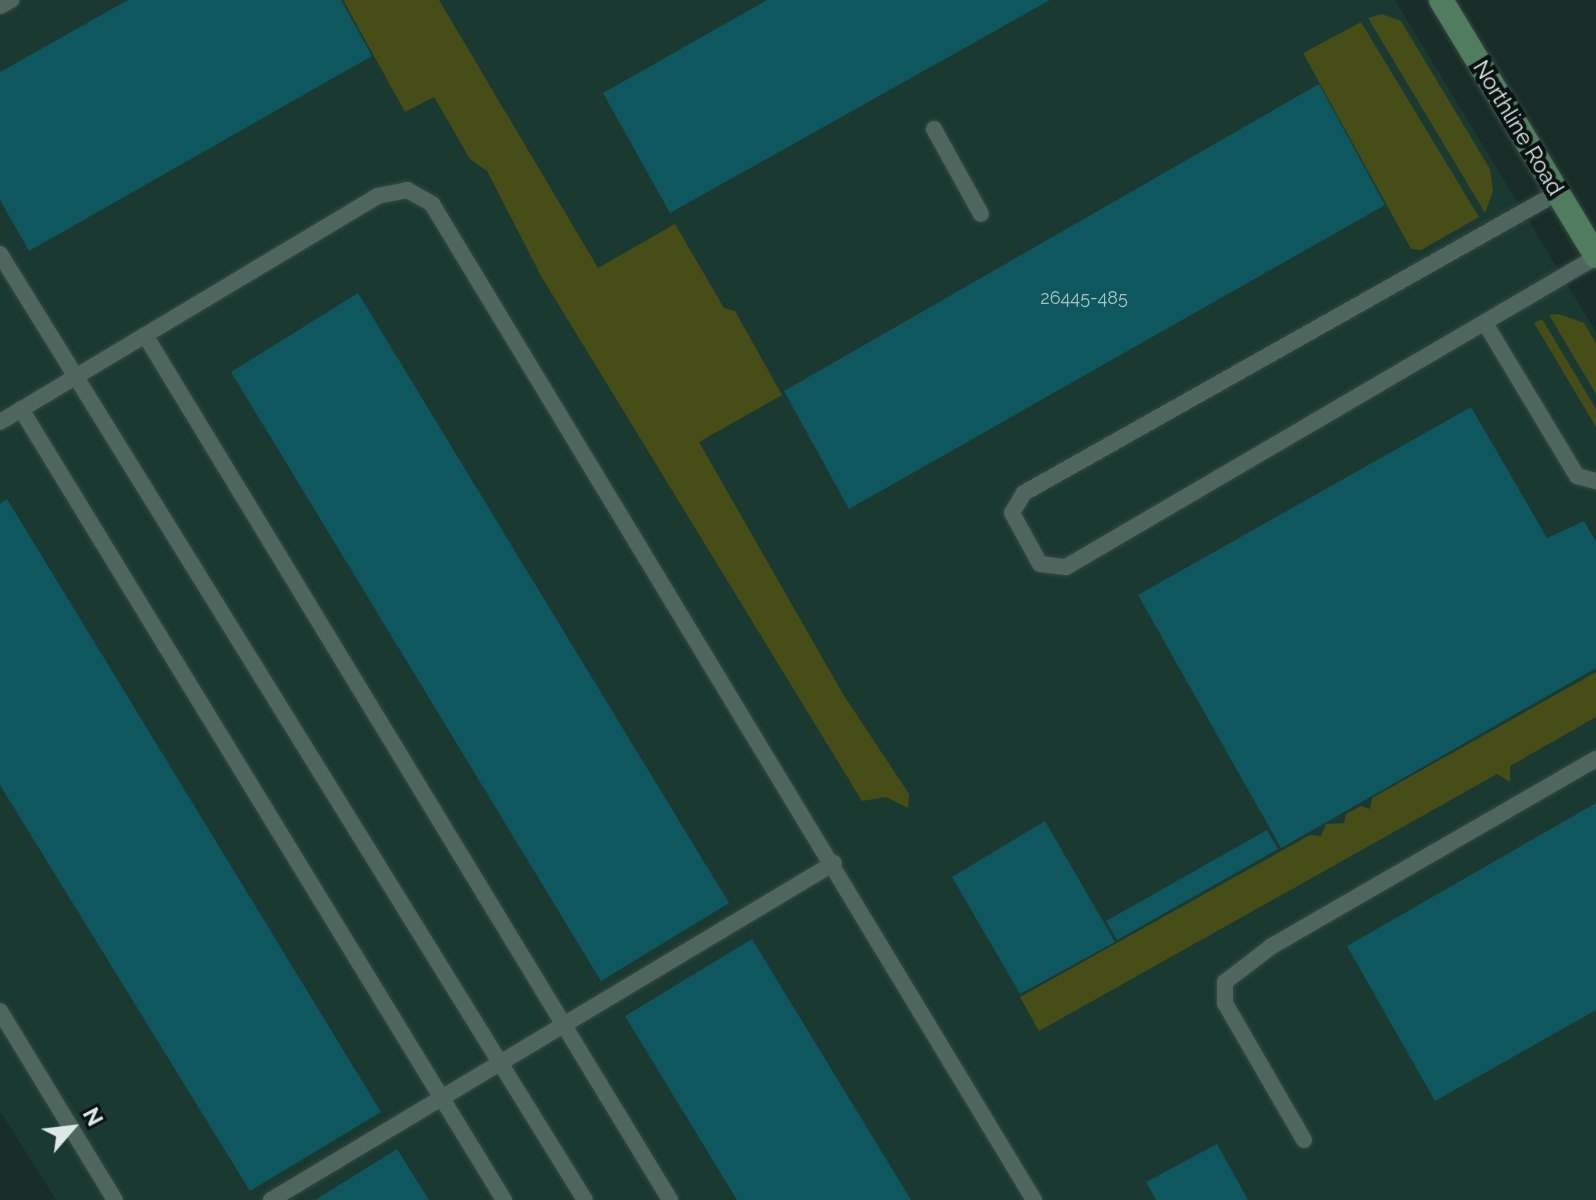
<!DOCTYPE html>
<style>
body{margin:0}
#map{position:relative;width:1596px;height:1200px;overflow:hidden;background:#182d27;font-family:Raleway,sans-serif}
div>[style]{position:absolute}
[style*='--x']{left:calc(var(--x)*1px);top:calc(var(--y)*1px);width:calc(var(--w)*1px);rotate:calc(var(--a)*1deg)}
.built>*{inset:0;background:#1a3931}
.green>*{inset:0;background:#464d17}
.building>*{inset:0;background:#0f575e}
.roads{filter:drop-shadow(0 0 2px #364843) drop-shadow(0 0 2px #364843)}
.lane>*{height:16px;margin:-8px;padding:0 8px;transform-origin:8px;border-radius:8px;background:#4f665f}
.secondary>*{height:24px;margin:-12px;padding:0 12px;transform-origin:12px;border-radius:12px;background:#507d5e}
span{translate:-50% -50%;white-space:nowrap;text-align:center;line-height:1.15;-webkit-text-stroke:8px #0a1311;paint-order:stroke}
.number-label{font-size:18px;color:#a9c4c3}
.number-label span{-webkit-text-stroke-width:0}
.street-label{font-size:22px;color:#dce9e5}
.north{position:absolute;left:32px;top:1088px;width:80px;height:80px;-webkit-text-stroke:6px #0a1311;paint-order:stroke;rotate:62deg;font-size:22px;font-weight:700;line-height:32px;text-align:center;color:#dce9e5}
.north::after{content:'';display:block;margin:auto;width:28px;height:36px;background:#dce9e5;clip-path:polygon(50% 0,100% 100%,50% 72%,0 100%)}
</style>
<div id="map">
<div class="built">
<div style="clip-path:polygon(0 0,1395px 0,1596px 332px,1596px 1200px,56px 1200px,0 1111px)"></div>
</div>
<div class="green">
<div style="clip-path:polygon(343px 0,439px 0,598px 268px,675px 224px,724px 308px,735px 311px,782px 395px,699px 442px,843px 694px,909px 794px,908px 808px,886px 797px,862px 801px,541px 276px,487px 171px,470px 159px,434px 97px,405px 112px)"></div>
<div style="clip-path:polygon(1382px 14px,1401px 21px,1490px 169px,1493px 191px,1485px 213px,1368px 18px)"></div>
<div style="clip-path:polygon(1361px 22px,1479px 217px,1421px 250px,1411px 249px,1303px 53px)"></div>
<div style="clip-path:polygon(1559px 314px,1584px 323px,1596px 343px,1596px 394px,1549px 315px)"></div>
<div style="clip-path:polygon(1542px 319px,1596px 409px,1596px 427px,1534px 323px)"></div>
<div style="clip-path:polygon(1596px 672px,1596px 717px,1510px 766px,1510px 782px,1497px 774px,1039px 1031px,1020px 997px,1310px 835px,1321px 836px,1326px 824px,1344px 823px,1346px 814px,1361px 806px,1370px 809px,1372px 798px)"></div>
</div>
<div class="building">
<div style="clip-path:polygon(128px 0,341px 0,372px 56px,29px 251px,0 200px,0 72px)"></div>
<div style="clip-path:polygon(767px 0,1050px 0,670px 213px,603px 93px)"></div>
<div style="clip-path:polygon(1319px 84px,1385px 205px,849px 509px,784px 391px)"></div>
<div style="clip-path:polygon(358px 293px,729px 903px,601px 981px,231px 372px)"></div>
<div style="clip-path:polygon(1471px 407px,1547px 538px,1584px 521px,1596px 542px,1596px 668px,1281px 848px,1138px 595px)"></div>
<div style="clip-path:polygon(7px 499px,381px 1112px,250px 1191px,0 785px,0 504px)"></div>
<div style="clip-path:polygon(1596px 803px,1596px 1010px,1435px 1101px,1347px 946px)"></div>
<div style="clip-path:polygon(1045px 821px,1115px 942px,1020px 994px,952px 877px)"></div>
<div style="clip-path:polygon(1267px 830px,1278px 849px,1117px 940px,1106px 921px)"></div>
<div style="clip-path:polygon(752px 939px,911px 1200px,737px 1200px,625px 1016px)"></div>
<div style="clip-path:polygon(1217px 1144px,1248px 1200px,1156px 1200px,1146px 1182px)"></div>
<div style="clip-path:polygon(397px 1149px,429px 1200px,315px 1200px)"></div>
</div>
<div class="roads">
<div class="lane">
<div style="--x:0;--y:6;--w:13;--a:-29"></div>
<div style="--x:934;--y:129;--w:97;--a:61.1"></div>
<div style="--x:1557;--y:193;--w:612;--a:150.63"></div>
<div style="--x:1024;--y:493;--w:23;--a:121"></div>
<div style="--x:1012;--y:513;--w:58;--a:61.2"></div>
<div style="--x:1040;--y:564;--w:26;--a:7"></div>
<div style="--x:1066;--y:567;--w:614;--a:-30.32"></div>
<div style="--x:0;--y:254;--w:1112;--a:58.27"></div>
<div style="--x:1485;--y:323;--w:179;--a:59"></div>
<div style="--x:1577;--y:476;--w:20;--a:15"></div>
<div style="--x:145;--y:335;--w:1012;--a:58.74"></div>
<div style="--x:21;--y:409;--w:927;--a:58.59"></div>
<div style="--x:0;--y:422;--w:440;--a:-30.9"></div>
<div style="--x:377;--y:196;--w:31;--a:-11"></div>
<div style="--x:407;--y:190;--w:29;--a:29"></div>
<div style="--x:432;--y:204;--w:1164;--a:58.85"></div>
<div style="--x:0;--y:1011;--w:221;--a:58.7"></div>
<div style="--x:1304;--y:1140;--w:158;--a:-120"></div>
<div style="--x:1225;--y:1003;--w:21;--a:-90"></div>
<div style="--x:1225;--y:982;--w:59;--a:-37.5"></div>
<div style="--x:1272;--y:946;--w:374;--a:-30"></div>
<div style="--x:271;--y:1200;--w:656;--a:-30.9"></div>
</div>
<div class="secondary">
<div style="--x:1441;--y:0;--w:299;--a:58.8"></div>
</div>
</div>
<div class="number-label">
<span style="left:1084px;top:298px">26445-485</span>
</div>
<div class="street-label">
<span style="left:1518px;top:128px;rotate:59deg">Northline Road</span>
</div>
<div class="north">N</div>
</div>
